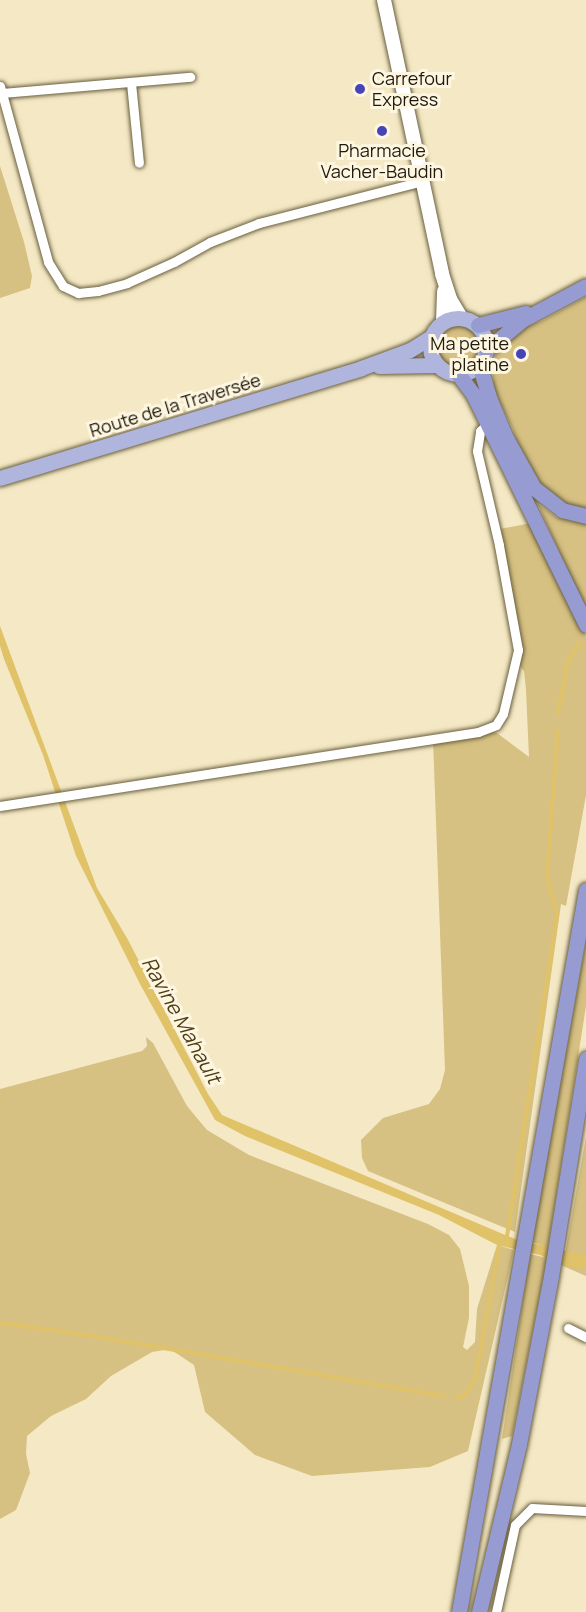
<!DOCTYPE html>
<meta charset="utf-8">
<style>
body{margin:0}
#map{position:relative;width:586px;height:1612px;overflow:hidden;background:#f5e9c5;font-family:Manrope,sans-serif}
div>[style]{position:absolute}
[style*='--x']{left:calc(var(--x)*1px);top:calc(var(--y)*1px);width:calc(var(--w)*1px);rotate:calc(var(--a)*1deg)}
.green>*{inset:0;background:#d6c082}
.round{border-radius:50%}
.water>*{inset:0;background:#e0c268}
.stream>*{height:4px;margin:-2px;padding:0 2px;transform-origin:2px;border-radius:2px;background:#e0c268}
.roads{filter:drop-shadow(0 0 2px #695e3e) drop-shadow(0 0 2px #695e3e)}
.minor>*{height:9px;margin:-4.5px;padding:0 4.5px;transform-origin:4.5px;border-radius:4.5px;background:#fff}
.secondary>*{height:14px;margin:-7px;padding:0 7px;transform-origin:7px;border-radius:7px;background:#fff}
.primary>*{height:15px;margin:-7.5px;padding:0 7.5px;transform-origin:7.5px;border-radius:7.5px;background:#b0b5dd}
.primary>.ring{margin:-7.5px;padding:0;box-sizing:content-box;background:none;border:15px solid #b0b5dd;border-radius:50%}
.trunk>*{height:15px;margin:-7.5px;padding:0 7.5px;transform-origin:7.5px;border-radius:7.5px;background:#969cd2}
.dots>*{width:16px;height:16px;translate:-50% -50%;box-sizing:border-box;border:3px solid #fef6e1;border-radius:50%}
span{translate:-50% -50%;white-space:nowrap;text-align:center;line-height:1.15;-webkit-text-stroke:6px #fef6e1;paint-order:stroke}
.poi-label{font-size:18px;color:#1e1a0c}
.left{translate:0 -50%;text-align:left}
.right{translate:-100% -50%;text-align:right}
.street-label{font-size:18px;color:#1e1a0c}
.water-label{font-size:20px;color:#4a3d16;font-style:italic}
</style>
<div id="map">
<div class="green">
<div style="clip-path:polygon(0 166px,24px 242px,32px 276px,30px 288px,0 298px)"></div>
<div style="clip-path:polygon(586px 297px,586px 511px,549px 498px,519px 450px,513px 429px,494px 390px,493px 374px,493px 361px,501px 344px,516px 331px,542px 321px)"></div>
<div class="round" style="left:435px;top:322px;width:46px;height:46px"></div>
<div style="clip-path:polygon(538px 504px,556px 517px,586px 523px,586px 612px)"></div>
<div style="clip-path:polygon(531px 523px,586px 637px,586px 795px,566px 906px,561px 904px,515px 1232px,368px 1171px,362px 1158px,361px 1140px,383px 1118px,429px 1104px,440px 1089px,445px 1070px,433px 739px,484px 730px,497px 733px,529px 757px,526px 690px,524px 671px,520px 666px,520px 642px,500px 529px)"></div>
<div style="clip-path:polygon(586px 941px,586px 1006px,548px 1248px,532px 1242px)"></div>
<div style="clip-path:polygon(146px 1037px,153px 1043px,187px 1106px,207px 1130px,249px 1155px,428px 1224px,449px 1235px,460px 1249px,469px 1286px,469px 1318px,463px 1347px,467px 1350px,475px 1342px,477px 1309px,497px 1245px,514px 1250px,468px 1451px,430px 1467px,312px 1476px,255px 1455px,205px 1412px,194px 1365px,170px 1349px,152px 1352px,111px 1376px,86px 1399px,51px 1416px,27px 1436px,26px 1454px,30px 1473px,16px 1510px,0 1519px,0 1089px,142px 1051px,147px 1046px)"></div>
<div style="clip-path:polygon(586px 1137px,586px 1276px,563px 1266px)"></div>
<div style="clip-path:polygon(530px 1254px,547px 1258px,512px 1436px,502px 1439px)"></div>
</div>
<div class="water">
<div style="clip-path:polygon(0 626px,97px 888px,127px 938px,208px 1094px,222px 1115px,515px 1239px,586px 1256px,586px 1268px,563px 1266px,540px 1255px,497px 1245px,439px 1215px,245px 1136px,215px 1120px,140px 984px,76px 856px,43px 755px,4px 659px,0 646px)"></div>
</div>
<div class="stream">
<div style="--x:558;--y:713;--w:53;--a:-79.1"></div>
<div style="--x:568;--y:661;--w:22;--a:-58"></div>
<div style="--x:507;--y:1236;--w:325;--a:-81.1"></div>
<div style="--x:557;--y:915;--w:41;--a:-104"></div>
<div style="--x:547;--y:875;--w:145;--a:-85.7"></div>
<div style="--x:0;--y:1323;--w:88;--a:7.9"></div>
<div style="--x:87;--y:1335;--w:362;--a:9.7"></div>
<div style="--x:455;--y:1398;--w:9;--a:-13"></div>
<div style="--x:464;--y:1396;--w:19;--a:-55"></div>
<div style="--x:475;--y:1380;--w:140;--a:-79.7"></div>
</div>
<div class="roads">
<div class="minor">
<div style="--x:131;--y:83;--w:80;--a:84.3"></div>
<div style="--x:0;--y:86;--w:182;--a:74.7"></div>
<div style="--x:48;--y:262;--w:28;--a:58"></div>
<div style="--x:63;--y:286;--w:17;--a:25"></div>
<div style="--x:78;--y:293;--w:20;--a:-6"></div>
<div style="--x:98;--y:291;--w:30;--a:-15"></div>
<div style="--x:127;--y:283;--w:51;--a:-24.1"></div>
<div style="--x:174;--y:262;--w:41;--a:-29.1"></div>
<div style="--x:210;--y:242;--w:53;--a:-21.2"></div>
<div style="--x:259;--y:223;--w:169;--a:-14.4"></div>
<div style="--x:2;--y:93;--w:189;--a:-4.9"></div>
<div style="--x:0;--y:806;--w:484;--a:-8.8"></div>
<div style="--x:478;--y:732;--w:19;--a:-21"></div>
<div style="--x:496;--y:725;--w:13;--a:-58"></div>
<div style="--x:503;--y:714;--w:66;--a:-76.8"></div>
<div style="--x:518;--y:650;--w:107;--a:-100.3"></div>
<div style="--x:499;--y:545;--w:97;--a:-103.2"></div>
<div style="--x:477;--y:451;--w:20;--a:-81"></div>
<div style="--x:480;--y:431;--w:10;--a:-45"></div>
<div style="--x:568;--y:1328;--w:20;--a:27"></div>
<div style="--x:496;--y:1612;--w:89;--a:-77.7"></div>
<div style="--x:515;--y:1525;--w:24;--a:-45"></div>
<div style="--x:532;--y:1508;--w:54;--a:3.2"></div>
</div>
<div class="secondary">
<div style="--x:384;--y:0;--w:280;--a:78"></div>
<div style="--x:442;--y:274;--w:26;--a:72"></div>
<div style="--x:450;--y:299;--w:21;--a:59"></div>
<div style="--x:443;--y:322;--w:31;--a:-88"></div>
</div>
<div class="primary">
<div class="ring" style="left:430px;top:318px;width:41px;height:41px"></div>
<div style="--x:379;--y:366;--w:58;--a:-1"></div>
<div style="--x:0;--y:478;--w:377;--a:-16.9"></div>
<div style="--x:361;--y:368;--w:52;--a:-20.2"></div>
<div style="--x:410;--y:350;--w:25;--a:-32"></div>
</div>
<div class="trunk">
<div style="--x:478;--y:325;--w:49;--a:-14.3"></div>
<div style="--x:486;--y:350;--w:47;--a:-39.8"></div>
<div style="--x:522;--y:320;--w:72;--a:-28"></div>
<div style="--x:482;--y:361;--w:13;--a:90"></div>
<div style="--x:482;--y:374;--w:27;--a:73"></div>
<div style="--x:490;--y:400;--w:41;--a:67.2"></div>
<div style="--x:506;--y:438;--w:57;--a:60.8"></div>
<div style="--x:534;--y:488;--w:36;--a:38"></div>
<div style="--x:562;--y:510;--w:25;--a:14"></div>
<div style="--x:458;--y:374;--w:25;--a:53"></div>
<div style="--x:473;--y:394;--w:257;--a:63.9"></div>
<div style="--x:459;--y:1612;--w:733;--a:-80.02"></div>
<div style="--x:479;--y:1612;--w:173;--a:-76.6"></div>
<div style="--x:519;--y:1444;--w:171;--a:-79.2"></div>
<div style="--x:551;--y:1276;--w:220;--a:-80.8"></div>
</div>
</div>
<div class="dots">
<div style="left:360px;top:89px;background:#4544b9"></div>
<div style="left:382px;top:131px;background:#4544b9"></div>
<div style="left:521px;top:354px;background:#4544b9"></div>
</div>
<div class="poi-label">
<span class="left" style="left:372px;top:89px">Carrefour<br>Express</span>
<span style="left:382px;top:161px">Pharmacie<br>Vacher-Baudin</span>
<span class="right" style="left:509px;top:354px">Ma petite<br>platine</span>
</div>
<div class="street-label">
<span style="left:175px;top:405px;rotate:-17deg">Route de la Traversée</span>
</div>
<div class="water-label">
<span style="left:182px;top:1020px;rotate:61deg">Ravine Mahault</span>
</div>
</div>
